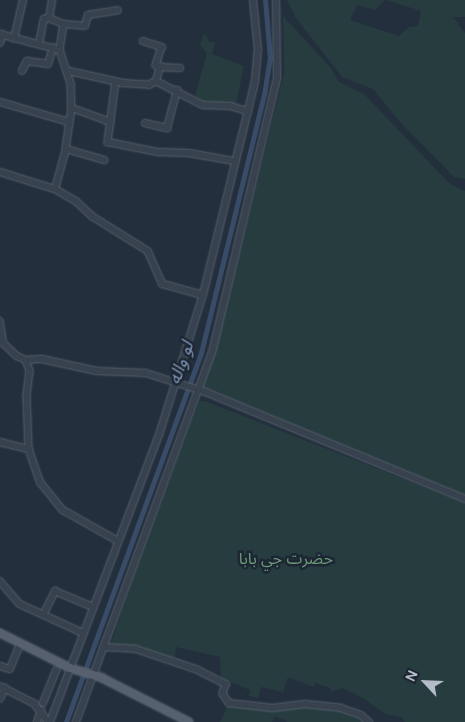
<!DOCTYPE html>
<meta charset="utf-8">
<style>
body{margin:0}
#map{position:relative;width:465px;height:722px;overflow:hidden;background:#242f3e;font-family:"DM Sans","Noto Sans Arabic",sans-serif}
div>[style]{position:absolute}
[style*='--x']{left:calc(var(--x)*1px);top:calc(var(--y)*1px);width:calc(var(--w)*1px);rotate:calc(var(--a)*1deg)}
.green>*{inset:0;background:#263c3f}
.canal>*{height:4.5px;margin:-2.25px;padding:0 2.25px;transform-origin:2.25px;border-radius:2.25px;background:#394c67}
.roads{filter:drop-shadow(0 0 1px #565f6c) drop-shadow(0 0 1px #565f6c)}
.minor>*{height:5.5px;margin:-2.75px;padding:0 2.75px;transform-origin:2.75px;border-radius:2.75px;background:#38414e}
.major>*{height:8px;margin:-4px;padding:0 4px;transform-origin:4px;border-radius:4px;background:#56606e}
span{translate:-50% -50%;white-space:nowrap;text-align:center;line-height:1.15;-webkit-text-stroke:5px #1d2633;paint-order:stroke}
.park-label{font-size:16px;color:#6b9a76}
.water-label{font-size:18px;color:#7c92b1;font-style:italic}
.north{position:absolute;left:400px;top:657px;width:50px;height:50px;-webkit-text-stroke:4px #1d2633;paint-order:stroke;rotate:295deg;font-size:14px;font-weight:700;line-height:20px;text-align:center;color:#b4bcc9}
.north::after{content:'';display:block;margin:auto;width:18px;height:22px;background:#b4bcc9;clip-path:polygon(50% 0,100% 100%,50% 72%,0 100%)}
</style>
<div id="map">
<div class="green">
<div style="clip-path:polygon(287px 0,385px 0,375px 10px,357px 5px,350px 20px,399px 36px,409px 27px,418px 26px,421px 11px,386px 0,465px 0,465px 17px,453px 17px,465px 33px,465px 179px,454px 177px,401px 123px,373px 89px,342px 77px,296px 18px)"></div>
<div style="clip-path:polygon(283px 16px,331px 68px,339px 82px,364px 94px,450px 184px,465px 191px,465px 495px,203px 387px,216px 349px,284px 73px)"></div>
<div style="clip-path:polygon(203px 35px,207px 35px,208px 41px,215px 43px,212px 54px,244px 66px,236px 104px,203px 102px,195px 96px,207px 53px,200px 45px)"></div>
<div style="clip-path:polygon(199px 401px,205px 401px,465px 503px,465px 722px,405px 722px,401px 717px,385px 714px,365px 699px,343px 688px,331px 692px,330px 688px,315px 683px,314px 687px,288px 677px,283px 692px,261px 687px,258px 698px,249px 696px,250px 690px,221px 678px,220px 657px,176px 647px,175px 659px,136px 647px,111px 644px,135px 572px)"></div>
<div style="clip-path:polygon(228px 706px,273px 710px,305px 706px,340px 711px,366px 722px,288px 722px,275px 716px,272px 722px,220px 722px)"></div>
</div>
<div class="canal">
<div style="--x:66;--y:722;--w:393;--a:-69.9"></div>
<div style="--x:201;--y:353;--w:266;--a:-76.3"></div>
<div style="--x:264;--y:95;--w:36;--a:-81"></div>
<div style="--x:270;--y:59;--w:59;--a:-94.8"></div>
</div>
<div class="roads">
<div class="minor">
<div style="--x:49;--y:18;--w:17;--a:-80"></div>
<div style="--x:64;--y:24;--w:21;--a:5"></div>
<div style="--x:85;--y:26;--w:11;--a:-75"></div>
<div style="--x:88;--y:15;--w:30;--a:-9"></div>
<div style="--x:0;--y:34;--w:62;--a:14.9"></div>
<div style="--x:60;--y:50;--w:36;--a:72"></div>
<div style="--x:71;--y:84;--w:24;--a:88"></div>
<div style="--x:72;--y:108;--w:41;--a:98.3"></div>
<div style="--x:66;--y:149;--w:40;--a:16"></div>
<div style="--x:14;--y:39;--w:40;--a:-77"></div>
<div style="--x:143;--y:41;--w:20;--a:18"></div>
<div style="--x:162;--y:47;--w:19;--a:108"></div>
<div style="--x:156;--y:65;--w:4;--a:45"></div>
<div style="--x:0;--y:43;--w:9;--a:-77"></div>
<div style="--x:39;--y:44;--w:25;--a:-79"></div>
<div style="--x:44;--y:19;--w:5;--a:-11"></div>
<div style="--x:49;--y:18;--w:16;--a:22"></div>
<div style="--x:64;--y:24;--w:26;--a:99"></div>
<div style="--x:22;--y:71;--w:11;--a:-63"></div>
<div style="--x:27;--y:61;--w:21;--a:8"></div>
<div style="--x:48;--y:64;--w:17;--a:-73"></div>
<div style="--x:69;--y:71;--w:55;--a:12.5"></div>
<div style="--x:123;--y:83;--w:26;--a:4"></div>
<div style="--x:149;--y:85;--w:8;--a:-30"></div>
<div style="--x:156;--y:81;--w:53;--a:27.1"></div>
<div style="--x:203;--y:105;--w:27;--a:2"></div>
<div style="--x:230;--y:106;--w:19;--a:16"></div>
<div style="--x:156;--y:81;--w:15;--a:-74"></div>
<div style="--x:160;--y:67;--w:20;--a:3"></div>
<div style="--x:116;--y:82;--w:61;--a:97.6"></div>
<div style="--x:108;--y:142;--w:51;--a:11.3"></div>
<div style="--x:158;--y:152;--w:31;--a:2"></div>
<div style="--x:189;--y:153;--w:46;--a:10.1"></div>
<div style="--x:0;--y:102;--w:72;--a:16.2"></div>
<div style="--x:72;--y:108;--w:41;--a:19.7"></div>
<div style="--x:145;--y:123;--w:23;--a:13"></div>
<div style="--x:167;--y:128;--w:39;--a:-75"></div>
<div style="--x:0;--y:172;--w:58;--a:17.2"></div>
<div style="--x:55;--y:189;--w:24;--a:30"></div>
<div style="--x:76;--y:201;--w:22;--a:43"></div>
<div style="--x:92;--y:216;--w:66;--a:32"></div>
<div style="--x:148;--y:251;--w:36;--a:66"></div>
<div style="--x:163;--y:284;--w:41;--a:15.4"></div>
<div style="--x:55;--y:189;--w:41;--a:-74.6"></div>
<div style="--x:0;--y:321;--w:20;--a:81"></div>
<div style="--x:0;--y:340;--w:23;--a:43"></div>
<div style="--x:17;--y:356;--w:10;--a:24"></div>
<div style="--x:26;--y:360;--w:16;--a:-4"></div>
<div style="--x:42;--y:359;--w:56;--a:12.3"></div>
<div style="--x:97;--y:371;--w:49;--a:2.3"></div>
<div style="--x:146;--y:373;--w:63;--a:17.6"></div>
<div style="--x:206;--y:392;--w:280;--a:22.4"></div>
<div style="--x:26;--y:360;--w:12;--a:70"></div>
<div style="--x:30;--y:371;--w:25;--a:97"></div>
<div style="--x:27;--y:396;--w:53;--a:87.8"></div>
<div style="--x:29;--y:449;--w:36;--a:71"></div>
<div style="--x:41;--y:483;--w:35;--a:51"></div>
<div style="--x:63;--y:510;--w:63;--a:29.4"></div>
<div style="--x:0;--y:442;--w:30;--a:14"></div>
<div style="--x:0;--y:581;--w:30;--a:49"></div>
<div style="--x:20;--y:604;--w:69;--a:24.7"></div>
<div style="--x:43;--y:615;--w:27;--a:-63"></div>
<div style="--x:55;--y:591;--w:41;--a:22.8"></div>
<div style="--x:103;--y:647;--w:33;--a:3"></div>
<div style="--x:136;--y:649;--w:63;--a:18.4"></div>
<div style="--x:196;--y:669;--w:34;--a:27"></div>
<div style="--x:226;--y:684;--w:10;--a:107"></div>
<div style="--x:223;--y:694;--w:11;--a:56"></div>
<div style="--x:229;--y:703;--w:44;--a:6.5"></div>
<div style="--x:273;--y:708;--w:32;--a:-7"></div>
<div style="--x:305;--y:704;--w:36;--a:6"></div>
<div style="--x:341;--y:708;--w:21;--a:19"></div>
<div style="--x:361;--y:715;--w:11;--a:41"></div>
<div style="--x:0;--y:666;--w:10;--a:17"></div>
<div style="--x:10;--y:669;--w:27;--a:-68"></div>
<div style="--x:0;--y:686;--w:39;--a:27"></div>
<div style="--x:35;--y:704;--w:22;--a:54"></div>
<div style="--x:0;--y:699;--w:12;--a:-66"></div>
<div style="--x:43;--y:703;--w:35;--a:-68"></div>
<div style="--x:37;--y:722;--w:12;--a:-70"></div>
<div style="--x:50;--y:722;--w:307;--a:-69.2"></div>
<div style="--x:159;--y:435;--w:147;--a:-72.6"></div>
<div style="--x:203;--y:295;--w:219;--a:-76.3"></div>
<div style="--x:255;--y:82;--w:32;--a:-85"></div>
<div style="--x:258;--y:50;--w:50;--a:-95.7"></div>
<div style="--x:76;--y:722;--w:397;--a:-69.8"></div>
<div style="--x:213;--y:349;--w:277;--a:-76.7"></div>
<div style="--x:277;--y:79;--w:79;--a:-90.7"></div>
</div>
<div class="major">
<div style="--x:0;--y:633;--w:78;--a:26.6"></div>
<div style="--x:70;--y:668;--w:34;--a:17"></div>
<div style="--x:102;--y:678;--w:97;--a:26.8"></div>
</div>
</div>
<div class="park-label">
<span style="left:286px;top:559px">حضرت جي بابا</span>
</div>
<div class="water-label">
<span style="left:181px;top:363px;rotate:-71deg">لو واله</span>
</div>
<div class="north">N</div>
</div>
